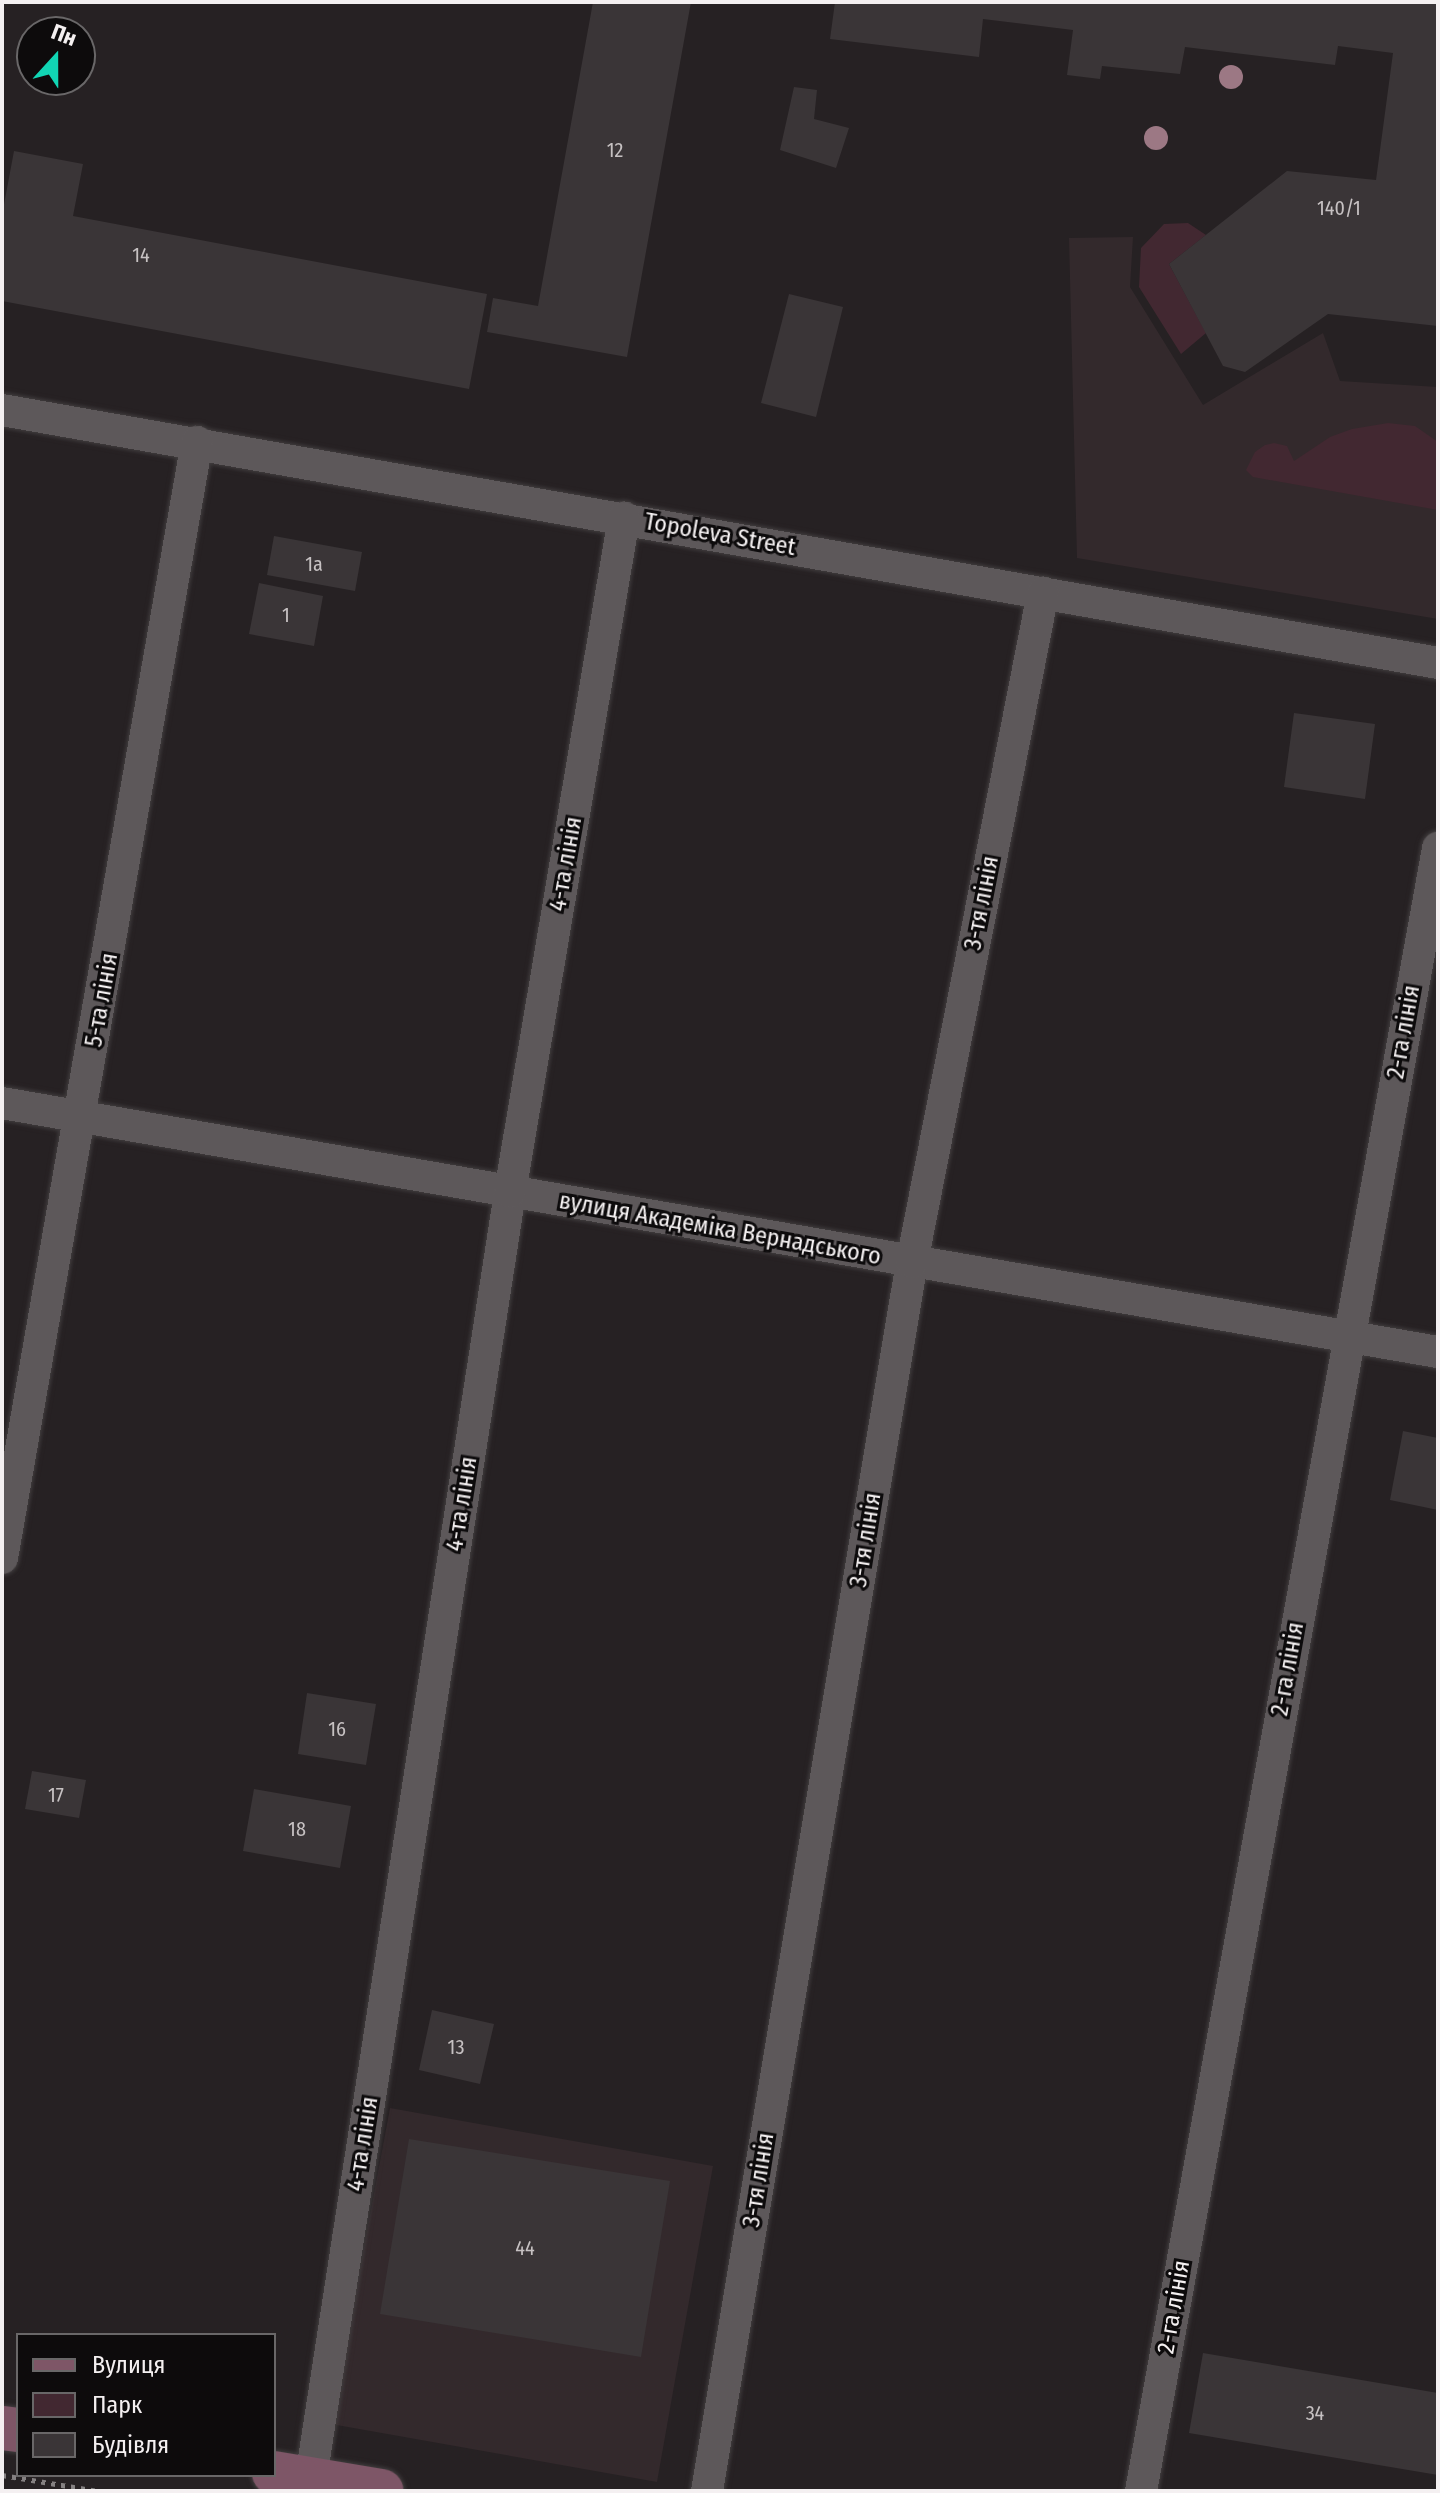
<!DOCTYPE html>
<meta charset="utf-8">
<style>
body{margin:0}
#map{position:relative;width:1440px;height:2493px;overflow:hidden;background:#262123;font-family:"Fira Sans Condensed",sans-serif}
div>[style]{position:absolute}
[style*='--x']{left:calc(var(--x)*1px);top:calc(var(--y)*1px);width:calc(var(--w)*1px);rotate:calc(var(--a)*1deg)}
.built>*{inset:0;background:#33292c}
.green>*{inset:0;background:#422831}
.building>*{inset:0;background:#3a3537}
.path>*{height:5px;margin-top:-2.5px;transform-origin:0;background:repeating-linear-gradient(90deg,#858182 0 4px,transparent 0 10px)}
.roads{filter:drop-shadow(0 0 2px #413d3e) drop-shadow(0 0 2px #413d3e)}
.street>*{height:32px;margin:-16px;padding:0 16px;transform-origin:16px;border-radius:16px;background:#5d585a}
.secondary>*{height:44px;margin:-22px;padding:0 22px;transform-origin:22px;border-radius:22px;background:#7e5667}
.trees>*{width:24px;height:24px;margin:-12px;border-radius:50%;background:#9c7884}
span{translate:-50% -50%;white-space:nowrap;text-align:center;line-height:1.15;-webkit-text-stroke:6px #0d0b0c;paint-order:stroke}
.number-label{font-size:20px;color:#c6c1c2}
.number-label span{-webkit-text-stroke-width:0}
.street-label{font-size:24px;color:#f4f0f1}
.frame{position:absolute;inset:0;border:4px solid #f4f0f1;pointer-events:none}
.legend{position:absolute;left:16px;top:2333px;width:260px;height:144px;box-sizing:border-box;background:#0d0b0c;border:2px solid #696768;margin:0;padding:10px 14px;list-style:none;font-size:24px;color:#f4f0f1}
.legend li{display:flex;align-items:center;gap:16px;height:40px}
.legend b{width:40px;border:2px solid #696768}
.north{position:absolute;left:16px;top:16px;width:80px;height:80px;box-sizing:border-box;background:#0d0b0c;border:2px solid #696768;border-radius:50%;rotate:21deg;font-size:22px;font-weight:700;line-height:32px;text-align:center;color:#f4f0f1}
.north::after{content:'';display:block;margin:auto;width:28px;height:36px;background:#11d5b4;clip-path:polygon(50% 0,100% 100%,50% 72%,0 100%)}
</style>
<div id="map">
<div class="built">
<div style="clip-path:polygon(1133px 237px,1130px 287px,1203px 405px,1323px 333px,1340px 381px,1438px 387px,1438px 619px,1077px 558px,1069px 238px)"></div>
<div style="clip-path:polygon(390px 2108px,713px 2166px,657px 2482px,331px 2424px)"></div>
</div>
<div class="green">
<div style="clip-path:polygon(1188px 223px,1206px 235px,1169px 264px,1206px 333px,1181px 354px,1139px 287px,1141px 248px,1164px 224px)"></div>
<div style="clip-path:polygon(1388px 423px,1415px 426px,1438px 442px,1438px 510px,1253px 477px,1246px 470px,1255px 452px,1265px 445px,1274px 443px,1287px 446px,1294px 461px,1330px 437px,1352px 429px)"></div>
</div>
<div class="building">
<div style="clip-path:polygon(593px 2px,691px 2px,627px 357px,487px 332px,493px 298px,538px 306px)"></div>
<div style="clip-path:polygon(835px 2px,1438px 2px,1438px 326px,1328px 314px,1245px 372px,1223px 366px,1169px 264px,1287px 171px,1376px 180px,1393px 53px,1338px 46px,1335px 65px,1185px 47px,1180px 74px,1102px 66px,1100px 79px,1067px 75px,1073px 30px,983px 19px,979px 57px,830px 39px)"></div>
<div style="clip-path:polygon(794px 87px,817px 90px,814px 119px,849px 128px,836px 168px,780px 150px)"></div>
<div style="clip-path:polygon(14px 151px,83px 164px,73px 216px,487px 294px,469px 389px,2px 301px,2px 215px)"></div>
<div style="clip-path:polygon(789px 294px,843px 307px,816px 417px,761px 403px)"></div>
<div style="clip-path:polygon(274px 536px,362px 552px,355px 591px,267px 575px)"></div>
<div style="clip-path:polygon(259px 583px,323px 596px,314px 646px,249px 634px)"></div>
<div style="clip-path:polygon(1294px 713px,1375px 724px,1365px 799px,1284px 787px)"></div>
<div style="clip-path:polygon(1403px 1431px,1438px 1438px,1438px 1510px,1390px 1500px)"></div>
<div style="clip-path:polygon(307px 1693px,376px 1704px,366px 1765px,298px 1754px)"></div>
<div style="clip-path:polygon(32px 1771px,86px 1780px,79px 1818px,25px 1809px)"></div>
<div style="clip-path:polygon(254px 1789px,351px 1806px,340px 1868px,243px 1851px)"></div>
<div style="clip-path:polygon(432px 2010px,494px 2024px,480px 2084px,419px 2070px)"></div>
<div style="clip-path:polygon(409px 2139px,670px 2181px,641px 2357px,380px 2314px)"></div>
<div style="clip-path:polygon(1203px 2353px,1438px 2393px,1438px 2475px,1189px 2433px)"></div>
</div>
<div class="path">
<div style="--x:2;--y:2475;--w:97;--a:9.5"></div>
</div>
<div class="roads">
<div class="street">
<div style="--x:2;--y:410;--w:1458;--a:9.99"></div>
<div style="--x:2;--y:1103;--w:1457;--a:9.84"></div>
<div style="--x:2;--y:1558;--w:1133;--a:-80.09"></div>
<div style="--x:309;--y:2491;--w:1314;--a:-81.2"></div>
<div style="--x:510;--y:1192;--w:684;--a:-80.4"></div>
<div style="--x:707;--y:2491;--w:1246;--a:-80.53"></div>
<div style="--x:912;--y:1262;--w:682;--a:-78.92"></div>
<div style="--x:1141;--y:2491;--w:1670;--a:-79.75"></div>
</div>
<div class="secondary">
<div style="--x:2;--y:2428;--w:16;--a:7"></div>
<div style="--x:274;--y:2473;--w:109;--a:9.5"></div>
</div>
</div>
<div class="trees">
<div style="left:1231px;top:77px"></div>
<div style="left:1156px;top:138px"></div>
</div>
<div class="number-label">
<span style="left:615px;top:150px">12</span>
<span style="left:1339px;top:208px">140/1</span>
<span style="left:141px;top:255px">14</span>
<span style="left:314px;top:564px">1а</span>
<span style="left:286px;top:615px">1</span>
<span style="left:337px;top:1729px">16</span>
<span style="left:56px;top:1795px">17</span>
<span style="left:297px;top:1829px">18</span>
<span style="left:456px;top:2047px">13</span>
<span style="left:525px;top:2248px">44</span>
<span style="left:1315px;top:2413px">34</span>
</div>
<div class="street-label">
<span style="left:720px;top:535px;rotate:10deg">Topoleva Street</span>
<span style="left:566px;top:864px;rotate:-80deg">4-та лінія</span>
<span style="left:982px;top:903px;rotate:-79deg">3-тя лінія</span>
<span style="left:102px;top:1000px;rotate:-80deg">5-та лінія</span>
<span style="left:1404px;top:1032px;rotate:-80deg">2-га лінія</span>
<span style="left:720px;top:1229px;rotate:10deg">вулиця Академіка Вернадського</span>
<span style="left:462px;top:1504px;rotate:-81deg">4-та лінія</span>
<span style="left:866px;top:1540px;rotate:-81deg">3-тя лінія</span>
<span style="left:1288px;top:1669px;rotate:-80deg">2-га лінія</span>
<span style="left:363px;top:2144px;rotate:-81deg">4-та лінія</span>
<span style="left:759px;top:2180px;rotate:-81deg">3-тя лінія</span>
<span style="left:1174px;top:2307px;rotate:-80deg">2-га лінія</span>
</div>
<div class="frame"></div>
<ul class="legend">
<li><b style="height:10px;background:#7e5667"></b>Вулиця</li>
<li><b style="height:22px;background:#422831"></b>Парк</li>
<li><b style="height:22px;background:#3a3537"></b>Будівля</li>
</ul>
<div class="north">Пн</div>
</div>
